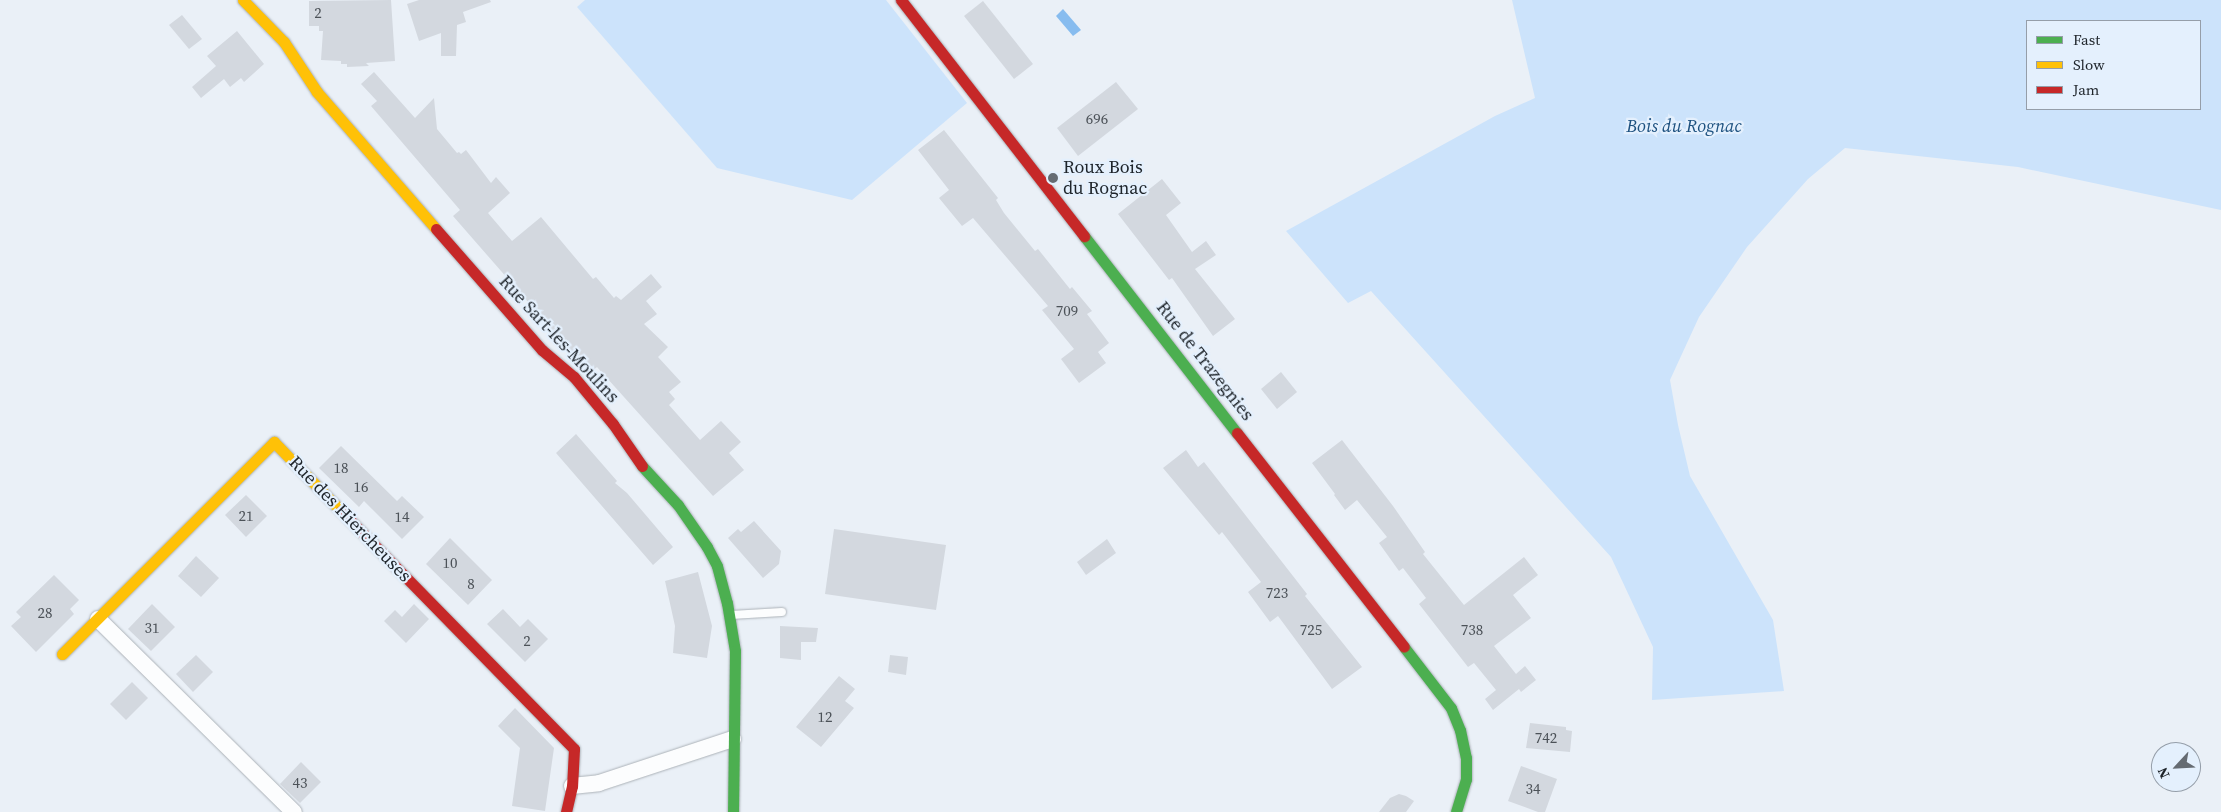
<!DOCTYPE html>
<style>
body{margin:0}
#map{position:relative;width:2221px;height:812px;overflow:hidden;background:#eaf0f7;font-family:"Source Serif 4",serif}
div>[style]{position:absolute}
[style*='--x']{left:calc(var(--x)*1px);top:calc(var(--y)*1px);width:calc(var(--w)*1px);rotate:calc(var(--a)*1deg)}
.green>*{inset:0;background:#cce3fb}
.water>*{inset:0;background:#87bcef}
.building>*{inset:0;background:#d3d8df}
.roads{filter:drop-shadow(0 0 1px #acb2b8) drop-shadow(0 0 1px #acb2b8)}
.lane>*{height:8px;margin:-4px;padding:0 4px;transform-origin:4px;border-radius:4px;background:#fcfdfe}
.street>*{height:16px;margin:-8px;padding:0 8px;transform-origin:8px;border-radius:8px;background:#fcfdfe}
.fast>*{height:11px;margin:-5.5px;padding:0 5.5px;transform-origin:5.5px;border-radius:5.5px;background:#4caf50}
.slow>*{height:11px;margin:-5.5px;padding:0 5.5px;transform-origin:5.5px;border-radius:5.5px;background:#ffc107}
.jam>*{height:11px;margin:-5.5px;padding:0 5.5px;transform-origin:5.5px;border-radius:5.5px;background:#c62828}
.dots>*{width:14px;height:14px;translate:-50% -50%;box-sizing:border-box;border:2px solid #e4f0fd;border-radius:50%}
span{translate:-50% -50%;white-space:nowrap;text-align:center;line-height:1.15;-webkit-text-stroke:4.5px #e4f0fd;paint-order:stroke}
.number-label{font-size:15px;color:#4c5258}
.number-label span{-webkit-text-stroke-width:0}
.park-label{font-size:18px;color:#1e5280;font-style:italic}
.poi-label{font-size:18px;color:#1e242a}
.left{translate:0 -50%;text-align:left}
.street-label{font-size:18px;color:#1e242a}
.legend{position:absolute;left:2026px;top:20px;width:175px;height:90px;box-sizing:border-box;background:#e4f0fd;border:1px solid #959ea9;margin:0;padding:6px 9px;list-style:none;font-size:15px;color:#1e242a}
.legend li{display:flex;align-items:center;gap:10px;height:25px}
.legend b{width:25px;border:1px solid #959ea9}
.north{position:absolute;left:2151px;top:742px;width:50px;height:50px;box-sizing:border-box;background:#e4f0fd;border:1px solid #959ea9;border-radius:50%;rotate:245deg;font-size:14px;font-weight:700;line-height:20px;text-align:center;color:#1e242a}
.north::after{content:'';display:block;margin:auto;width:18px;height:22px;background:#656b72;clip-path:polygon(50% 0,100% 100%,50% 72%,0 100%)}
</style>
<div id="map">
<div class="green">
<div style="clip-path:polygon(585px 0,886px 0,967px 103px,852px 200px,717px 168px,577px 7px)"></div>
<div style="clip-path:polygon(evenodd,1512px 0,2221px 0,2221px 210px,2018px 167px,1845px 148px,1808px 179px,1747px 247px,1699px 317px,1670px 380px,1678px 425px,1690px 476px,1773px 620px,1784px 691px,1652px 700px,1653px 647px,1611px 557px,1371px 291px,1348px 303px,1286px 231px,1495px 116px,1535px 98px,1512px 0,2200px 21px,2200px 109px,2027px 109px,2027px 21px,2200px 21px)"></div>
</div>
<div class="water">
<div style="clip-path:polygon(1063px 9px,1081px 30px,1073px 36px,1056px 16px)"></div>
</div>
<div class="building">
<div style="clip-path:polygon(391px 0,395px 61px,366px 63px,369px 66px,347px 67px,347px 64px,341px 64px,341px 61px,321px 60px,323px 31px,319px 31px,319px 26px,309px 26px,309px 1px)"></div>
<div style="clip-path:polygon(419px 0,490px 0,491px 2px,463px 12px,466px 22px,457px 25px,456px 56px,441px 56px,441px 33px,419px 41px,407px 4px)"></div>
<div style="clip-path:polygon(983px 1px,1033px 64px,1014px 79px,964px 16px)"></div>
<div style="clip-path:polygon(182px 15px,202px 39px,189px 49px,169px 25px)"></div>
<div style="clip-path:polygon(237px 31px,264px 64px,244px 82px,241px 78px,230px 87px,224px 79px,201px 98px,192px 87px,216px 66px,207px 56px)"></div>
<div style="clip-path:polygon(374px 72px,415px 118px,434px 98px,437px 129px,457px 153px,459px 152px,461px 154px,466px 150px,491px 183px,496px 177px,510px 193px,488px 213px,512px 241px,541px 217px,593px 279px,596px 277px,614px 298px,616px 296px,621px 300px,651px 274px,662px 287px,646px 301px,657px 314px,644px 324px,668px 347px,658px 357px,681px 382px,669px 392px,675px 399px,669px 405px,700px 440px,721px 421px,741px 442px,729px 453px,744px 470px,713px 496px,597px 367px,590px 373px,453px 216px,460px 210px,371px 106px,377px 101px,361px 84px)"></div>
<div style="clip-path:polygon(1116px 82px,1138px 109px,1078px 156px,1057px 128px)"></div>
<div style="clip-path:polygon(944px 130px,998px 198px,996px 200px,1004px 213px,1035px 251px,1038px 249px,1070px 289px,1072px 287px,1092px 311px,1087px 314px,1109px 343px,1098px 352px,1106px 363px,1079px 383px,1061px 359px,1074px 349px,1042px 310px,1048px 306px,973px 218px,962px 226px,939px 198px,949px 190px,918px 150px)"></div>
<div style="clip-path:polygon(1162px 179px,1181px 203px,1166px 215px,1192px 252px,1206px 241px,1216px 255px,1195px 269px,1235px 319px,1213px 336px,1172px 278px,1169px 280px,1118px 214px)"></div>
<div style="clip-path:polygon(1281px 372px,1297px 392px,1277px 409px,1261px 389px)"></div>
<div style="clip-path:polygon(576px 434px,617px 481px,615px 483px,627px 493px,673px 547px,653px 565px,556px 453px)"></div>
<div style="clip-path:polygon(1342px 440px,1393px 506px,1425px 552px,1423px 554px,1464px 605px,1524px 557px,1538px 575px,1513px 595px,1531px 618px,1494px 646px,1516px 674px,1525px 666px,1536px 680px,1521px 692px,1519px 689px,1493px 710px,1485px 699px,1496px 690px,1474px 663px,1468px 667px,1419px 604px,1426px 598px,1403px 568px,1399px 571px,1379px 543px,1387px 537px,1357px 500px,1345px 510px,1334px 495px,1335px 494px,1312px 463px)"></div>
<div style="clip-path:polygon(341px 446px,397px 501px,402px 496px,424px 517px,402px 539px,364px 501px,359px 507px,319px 468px)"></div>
<div style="clip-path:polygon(1186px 450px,1198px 467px,1204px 462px,1307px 594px,1305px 596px,1362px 667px,1332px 689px,1278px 616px,1270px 622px,1248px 592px,1261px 582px,1222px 532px,1219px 535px,1163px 468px)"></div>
<div style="clip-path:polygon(246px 495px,267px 516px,246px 537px,225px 515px)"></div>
<div style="clip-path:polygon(754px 521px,781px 551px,779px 564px,763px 578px,728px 538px,738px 529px,741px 532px)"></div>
<div style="clip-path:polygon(834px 529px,946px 545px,936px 610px,825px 594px)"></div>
<div style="clip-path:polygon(450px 538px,492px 580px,468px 605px,426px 564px)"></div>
<div style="clip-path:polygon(1107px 539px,1116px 553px,1086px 575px,1077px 562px)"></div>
<div style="clip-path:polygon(196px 556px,219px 578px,201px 597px,178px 576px)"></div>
<div style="clip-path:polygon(698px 572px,712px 626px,707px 658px,673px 653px,675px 626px,665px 581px)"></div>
<div style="clip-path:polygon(54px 575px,79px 600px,70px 609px,74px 614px,36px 652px,11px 626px,21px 617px,16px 612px)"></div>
<div style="clip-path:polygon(152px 604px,175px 627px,151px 651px,128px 629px)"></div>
<div style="clip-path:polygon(414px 604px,429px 619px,406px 643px,384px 621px,395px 610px,402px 617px)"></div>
<div style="clip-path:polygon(503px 609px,520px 627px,528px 619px,548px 639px,525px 662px,487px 624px)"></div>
<div style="clip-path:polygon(780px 626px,818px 628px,816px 642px,801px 642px,801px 660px,780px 658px)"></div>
<div style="clip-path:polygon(196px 655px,213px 672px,193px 692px,176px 674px)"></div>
<div style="clip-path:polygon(890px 655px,908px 657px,906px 675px,888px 672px)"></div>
<div style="clip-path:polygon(839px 676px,855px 689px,845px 701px,854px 708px,821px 747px,796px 727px)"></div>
<div style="clip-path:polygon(132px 682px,148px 698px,126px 720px,110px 704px)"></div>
<div style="clip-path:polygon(515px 708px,554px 748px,545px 811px,512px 806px,520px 748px,498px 726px)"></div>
<div style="clip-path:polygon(1530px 723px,1566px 727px,1566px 730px,1572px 731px,1570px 752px,1526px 748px)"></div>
<div style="clip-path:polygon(301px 762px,321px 782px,300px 803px,280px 784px)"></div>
<div style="clip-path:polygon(1521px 766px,1557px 779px,1545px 812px,1538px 812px,1508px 801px)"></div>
<div style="clip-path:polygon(1399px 794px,1406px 796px,1414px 801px,1406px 812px,1379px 812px,1390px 798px)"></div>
</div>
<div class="roads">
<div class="lane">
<div style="--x:731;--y:615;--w:51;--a:-3.4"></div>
</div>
<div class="street">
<div style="--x:98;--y:619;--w:275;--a:44.6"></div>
<div style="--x:572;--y:786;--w:27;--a:-6"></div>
<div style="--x:599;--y:783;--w:141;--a:-18.2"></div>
</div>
<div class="fast">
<div style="--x:1084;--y:236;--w:249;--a:52.2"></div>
<div style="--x:642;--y:466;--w:53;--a:47.3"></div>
<div style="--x:678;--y:505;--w:51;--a:55.4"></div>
<div style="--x:707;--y:547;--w:21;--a:62"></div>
<div style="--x:717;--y:566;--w:38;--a:75"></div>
<div style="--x:727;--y:603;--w:49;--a:80.5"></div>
<div style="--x:735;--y:651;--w:161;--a:90.7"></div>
<div style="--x:1404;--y:647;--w:77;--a:52.4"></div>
<div style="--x:1451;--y:708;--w:24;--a:68"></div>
<div style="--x:1460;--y:730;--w:29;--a:78"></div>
<div style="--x:1466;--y:758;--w:21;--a:90"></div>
<div style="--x:1466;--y:779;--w:34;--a:107"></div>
</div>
<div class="slow">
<div style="--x:243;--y:0;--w:59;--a:45.7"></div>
<div style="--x:284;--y:42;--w:60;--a:56.6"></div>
<div style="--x:317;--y:92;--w:181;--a:49"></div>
<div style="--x:62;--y:654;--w:300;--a:-45"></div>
<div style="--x:274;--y:442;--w:96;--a:45.8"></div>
</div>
<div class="jam">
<div style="--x:901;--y:0;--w:299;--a:52.2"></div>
<div style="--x:436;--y:229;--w:161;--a:48.8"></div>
<div style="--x:542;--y:350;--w:42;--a:40.2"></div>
<div style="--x:574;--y:377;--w:61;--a:50.3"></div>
<div style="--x:613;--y:424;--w:51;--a:55.4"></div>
<div style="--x:1237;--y:433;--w:271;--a:52"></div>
<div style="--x:341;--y:511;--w:333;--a:45.6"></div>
<div style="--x:574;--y:749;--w:37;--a:93"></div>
<div style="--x:572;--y:786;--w:27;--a:103"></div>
</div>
</div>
<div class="dots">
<div style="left:1053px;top:178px;background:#656b72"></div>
</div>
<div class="number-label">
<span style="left:318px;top:13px">2</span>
<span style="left:1097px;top:119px">696</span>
<span style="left:1067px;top:311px">709</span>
<span style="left:341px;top:468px">18</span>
<span style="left:361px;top:487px">16</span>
<span style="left:246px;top:516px">21</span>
<span style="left:402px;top:517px">14</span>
<span style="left:450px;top:563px">10</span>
<span style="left:471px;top:584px">8</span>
<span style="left:1277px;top:593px">723</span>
<span style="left:45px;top:613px">28</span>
<span style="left:152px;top:628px">31</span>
<span style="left:1311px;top:630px">725</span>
<span style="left:1472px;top:630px">738</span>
<span style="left:527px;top:641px">2</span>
<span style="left:825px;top:717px">12</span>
<span style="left:1546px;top:738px">742</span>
<span style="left:300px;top:783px">43</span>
<span style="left:1533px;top:789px">34</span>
</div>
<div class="park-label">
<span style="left:1684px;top:126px">Bois du Rognac</span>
</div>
<div class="poi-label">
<span class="left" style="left:1063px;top:178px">Roux Bois<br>du Rognac</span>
</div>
<div class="street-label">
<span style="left:559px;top:339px;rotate:47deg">Rue Sart-les-Moulins</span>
<span style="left:1205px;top:361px;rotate:52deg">Rue de Trazegnies</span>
<span style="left:350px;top:519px;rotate:46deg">Rue des Hiercheuses</span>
</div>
<ul class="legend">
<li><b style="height:6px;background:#4caf50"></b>Fast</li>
<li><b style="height:6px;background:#ffc107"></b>Slow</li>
<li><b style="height:6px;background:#c62828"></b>Jam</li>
</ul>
<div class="north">N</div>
</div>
